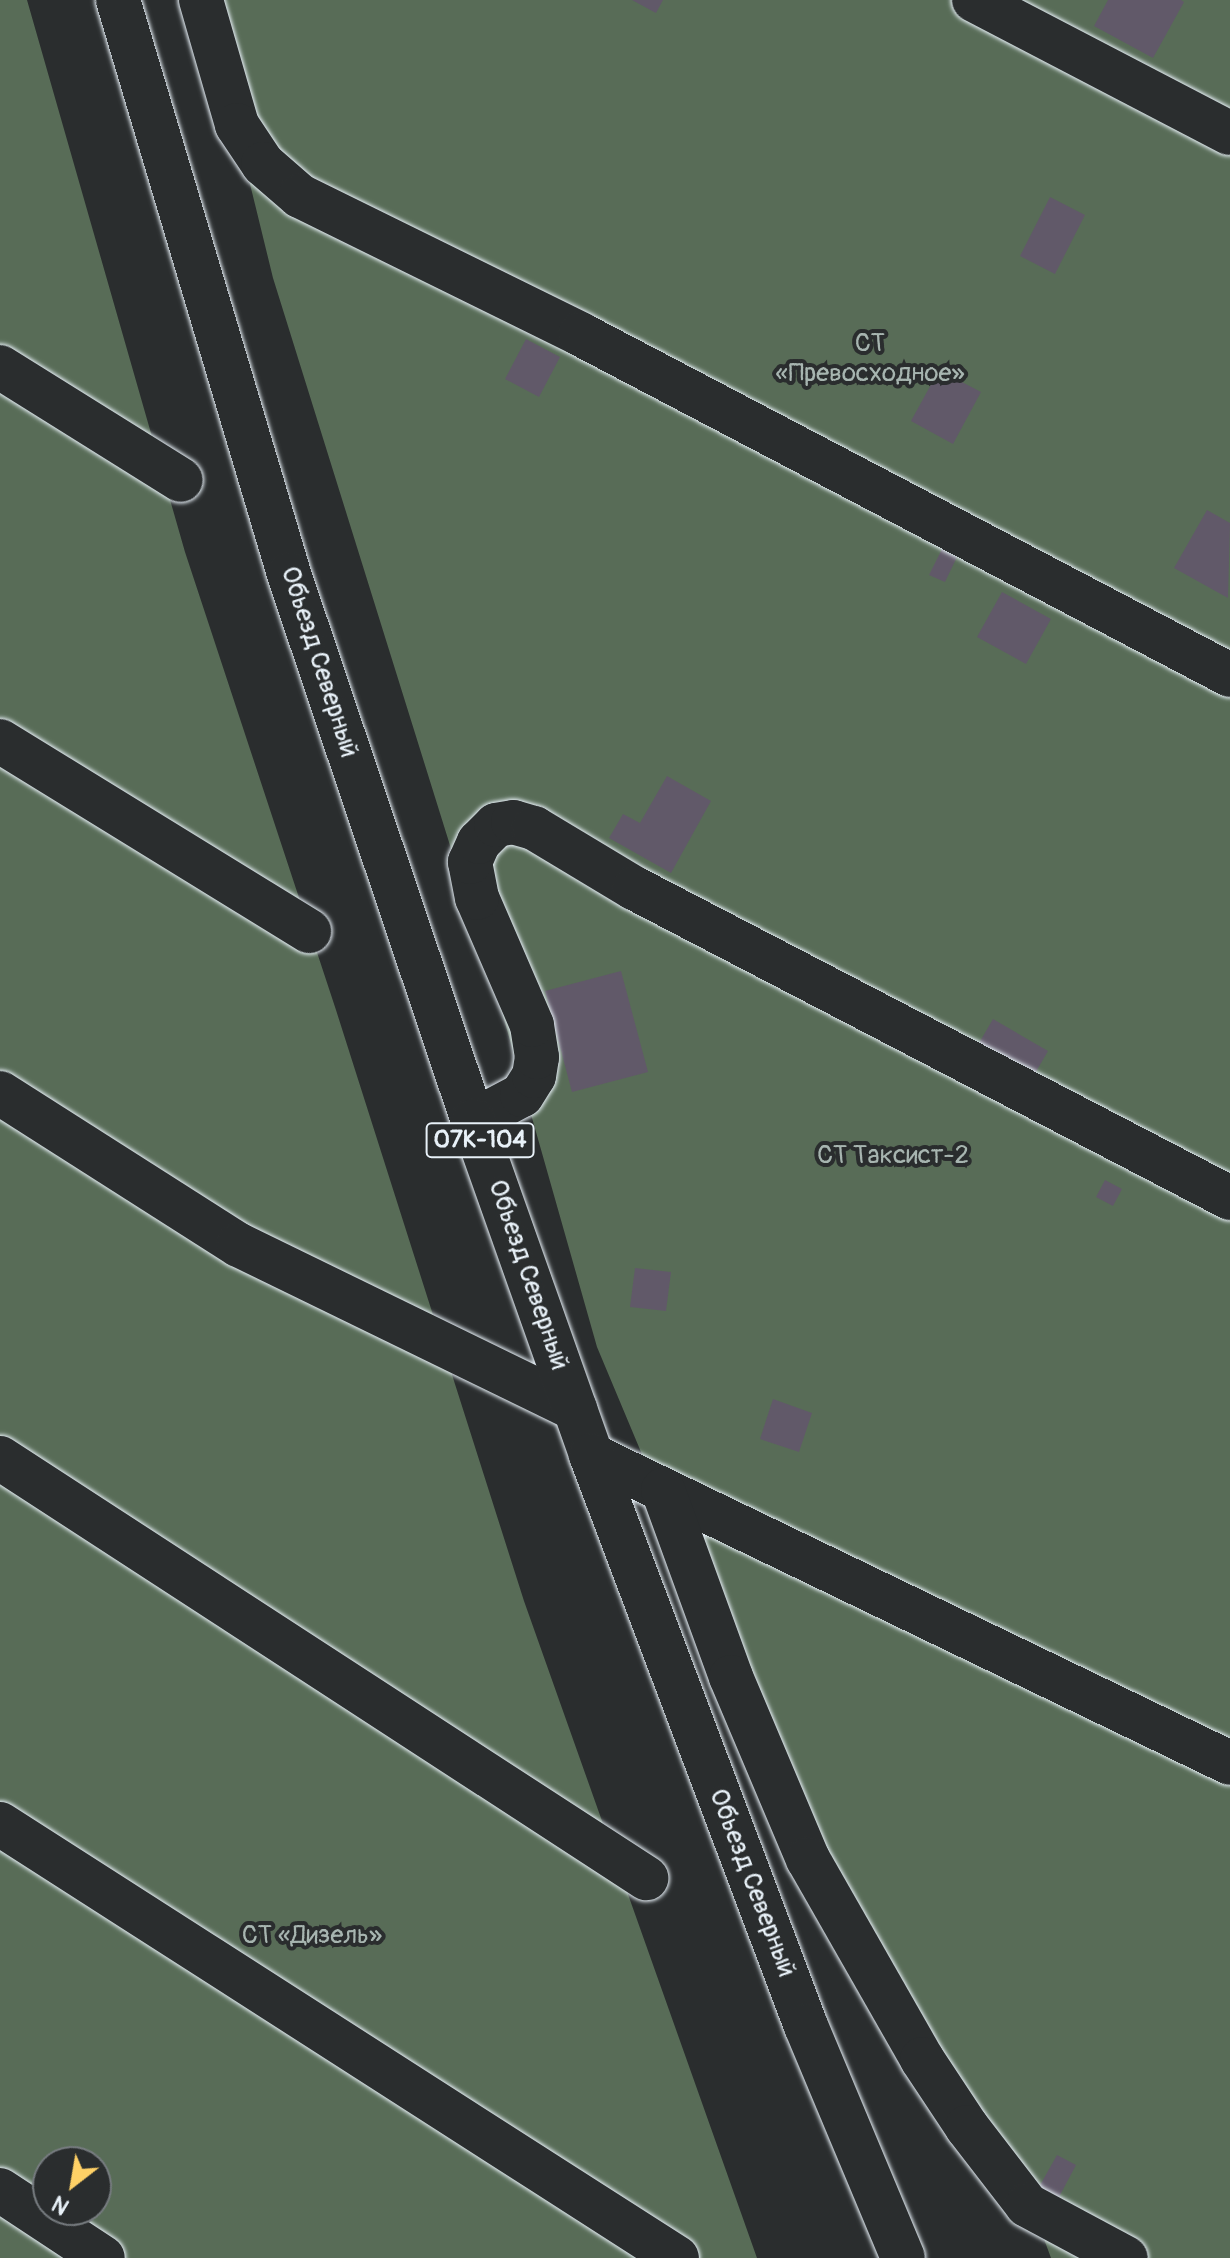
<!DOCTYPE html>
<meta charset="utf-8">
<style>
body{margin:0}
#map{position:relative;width:1230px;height:2258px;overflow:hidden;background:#2a2d2e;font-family:Pangolin,sans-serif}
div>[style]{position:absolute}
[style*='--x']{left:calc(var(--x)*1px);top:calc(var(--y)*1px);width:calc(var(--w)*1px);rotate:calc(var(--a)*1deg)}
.green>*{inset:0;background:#586c57}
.building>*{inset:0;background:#615969}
.roads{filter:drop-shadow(0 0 2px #e8f1f8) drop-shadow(0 0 2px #e8f1f8)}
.minor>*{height:44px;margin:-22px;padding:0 22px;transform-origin:22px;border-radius:22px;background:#2a2d2e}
.highway>*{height:44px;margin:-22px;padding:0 22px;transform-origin:22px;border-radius:22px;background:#2a2d2e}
span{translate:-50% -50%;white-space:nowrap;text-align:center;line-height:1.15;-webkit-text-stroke:8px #2a2d2e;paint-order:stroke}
.shield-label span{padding:2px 6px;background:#2a2d2e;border:2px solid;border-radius:6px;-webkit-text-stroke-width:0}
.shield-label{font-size:24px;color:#e8f1f8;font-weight:700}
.park-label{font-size:26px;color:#a7b5b0}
.street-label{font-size:26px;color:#e8f1f8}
.north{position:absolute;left:32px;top:2146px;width:80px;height:80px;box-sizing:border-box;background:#2a2d2e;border:2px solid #767b7f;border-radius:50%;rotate:211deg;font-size:22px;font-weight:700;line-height:32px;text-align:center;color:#e8f1f8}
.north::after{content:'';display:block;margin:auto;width:28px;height:36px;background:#ffd166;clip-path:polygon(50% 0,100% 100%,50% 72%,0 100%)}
</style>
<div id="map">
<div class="green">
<div style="clip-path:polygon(evenodd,0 0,27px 0,185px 552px,336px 1010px,524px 1601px,757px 2258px,0 2258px,0 0,48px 2162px,96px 2162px,96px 2210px,48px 2210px,48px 2162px)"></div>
<div style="clip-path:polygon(205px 0,1230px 0,1230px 2258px,1051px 2258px,1031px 2204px,768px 1755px,597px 1347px,502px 1012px,273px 278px)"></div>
</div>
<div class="building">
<div style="clip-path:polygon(632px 0,663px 0,656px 13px)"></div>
<div style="clip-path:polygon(1108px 0,1181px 0,1184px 2px,1153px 58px,1094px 26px)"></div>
<div style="clip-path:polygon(1050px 197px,1085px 215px,1055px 274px,1020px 256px)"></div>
<div style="clip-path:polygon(526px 339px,560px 357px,539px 397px,505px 379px)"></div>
<div style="clip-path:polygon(939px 370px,981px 392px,953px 444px,911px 421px)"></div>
<div style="clip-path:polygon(1207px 510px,1230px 523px,1228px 598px,1174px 568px)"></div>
<div style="clip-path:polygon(942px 549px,957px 557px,945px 582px,929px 575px)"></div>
<div style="clip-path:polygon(1002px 592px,1051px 619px,1026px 664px,977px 637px)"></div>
<div style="clip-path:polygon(667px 776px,711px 801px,671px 873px,609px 838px,623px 814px,640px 823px)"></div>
<div style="clip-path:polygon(621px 971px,648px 1072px,572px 1092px,545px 991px)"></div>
<div style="clip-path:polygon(993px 1019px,1048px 1051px,1030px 1082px,975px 1050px)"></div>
<div style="clip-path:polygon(1105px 1180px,1122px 1189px,1113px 1206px,1096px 1197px)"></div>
<div style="clip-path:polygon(635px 1268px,671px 1272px,666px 1311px,630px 1307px)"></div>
<div style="clip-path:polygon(773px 1399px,812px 1413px,799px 1452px,760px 1439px)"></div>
<div style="clip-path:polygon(1057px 2155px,1076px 2165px,1059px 2197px,1039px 2187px)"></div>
</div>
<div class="roads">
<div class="minor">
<div style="--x:201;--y:0;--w:130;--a:73.9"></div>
<div style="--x:237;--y:125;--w:47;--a:56.3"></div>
<div style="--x:263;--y:164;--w:49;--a:40.9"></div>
<div style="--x:300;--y:196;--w:312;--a:26.2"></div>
<div style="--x:580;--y:334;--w:734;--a:27.68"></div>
<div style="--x:974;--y:0;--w:288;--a:27.5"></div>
<div style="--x:0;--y:367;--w:213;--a:32"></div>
<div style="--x:0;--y:741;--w:363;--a:31.6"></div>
<div style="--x:0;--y:1093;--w:283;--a:32.5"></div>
<div style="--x:239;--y:1245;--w:374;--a:26"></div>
<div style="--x:473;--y:1121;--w:55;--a:-28"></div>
<div style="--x:522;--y:1095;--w:22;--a:-58"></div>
<div style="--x:534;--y:1076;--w:19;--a:-81"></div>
<div style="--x:537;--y:1057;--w:32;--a:-99"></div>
<div style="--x:532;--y:1025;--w:138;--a:-113.4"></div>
<div style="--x:477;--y:898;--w:37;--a:-101"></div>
<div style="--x:470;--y:862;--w:22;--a:-66"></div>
<div style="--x:479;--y:842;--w:24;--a:-45"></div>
<div style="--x:496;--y:825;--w:17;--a:-10"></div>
<div style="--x:513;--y:822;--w:22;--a:16"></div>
<div style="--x:534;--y:828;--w:117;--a:31"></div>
<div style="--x:634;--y:888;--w:672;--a:27.48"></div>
<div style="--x:591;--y:1455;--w:709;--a:25.73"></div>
<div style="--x:0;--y:1458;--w:771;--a:33.03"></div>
<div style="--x:663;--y:1490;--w:199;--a:70"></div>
<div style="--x:731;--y:1677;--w:198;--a:67.1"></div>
<div style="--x:808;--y:1859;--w:230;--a:60.3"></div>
<div style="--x:922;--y:2059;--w:82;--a:56.5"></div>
<div style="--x:967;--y:2127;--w:98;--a:52.4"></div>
<div style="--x:1027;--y:2205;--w:112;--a:28.2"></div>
<div style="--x:0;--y:1824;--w:804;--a:32.66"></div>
<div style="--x:0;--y:2190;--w:123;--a:33.4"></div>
</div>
<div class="highway">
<div style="--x:118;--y:0;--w:599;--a:73.41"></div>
<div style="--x:289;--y:574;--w:577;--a:71.41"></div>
<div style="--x:473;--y:1121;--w:354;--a:70.5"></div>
<div style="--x:591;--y:1455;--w:610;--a:69.37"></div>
<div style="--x:806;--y:2026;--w:251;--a:67.3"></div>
</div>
</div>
<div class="shield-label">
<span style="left:480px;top:1140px">07К-104</span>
</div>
<div class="park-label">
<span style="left:870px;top:359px">СТ<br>«Превосходное»</span>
<span style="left:893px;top:1156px">СТ Таксист-2</span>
<span style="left:312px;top:1936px">СТ «Дизель»</span>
</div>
<div class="street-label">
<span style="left:319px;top:662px;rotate:72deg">Обьезд Северный</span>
<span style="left:528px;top:1275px;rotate:71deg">Обьезд Северный</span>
<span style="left:752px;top:1883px;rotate:69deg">Обьезд Северный</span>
</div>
<div class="north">N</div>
</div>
